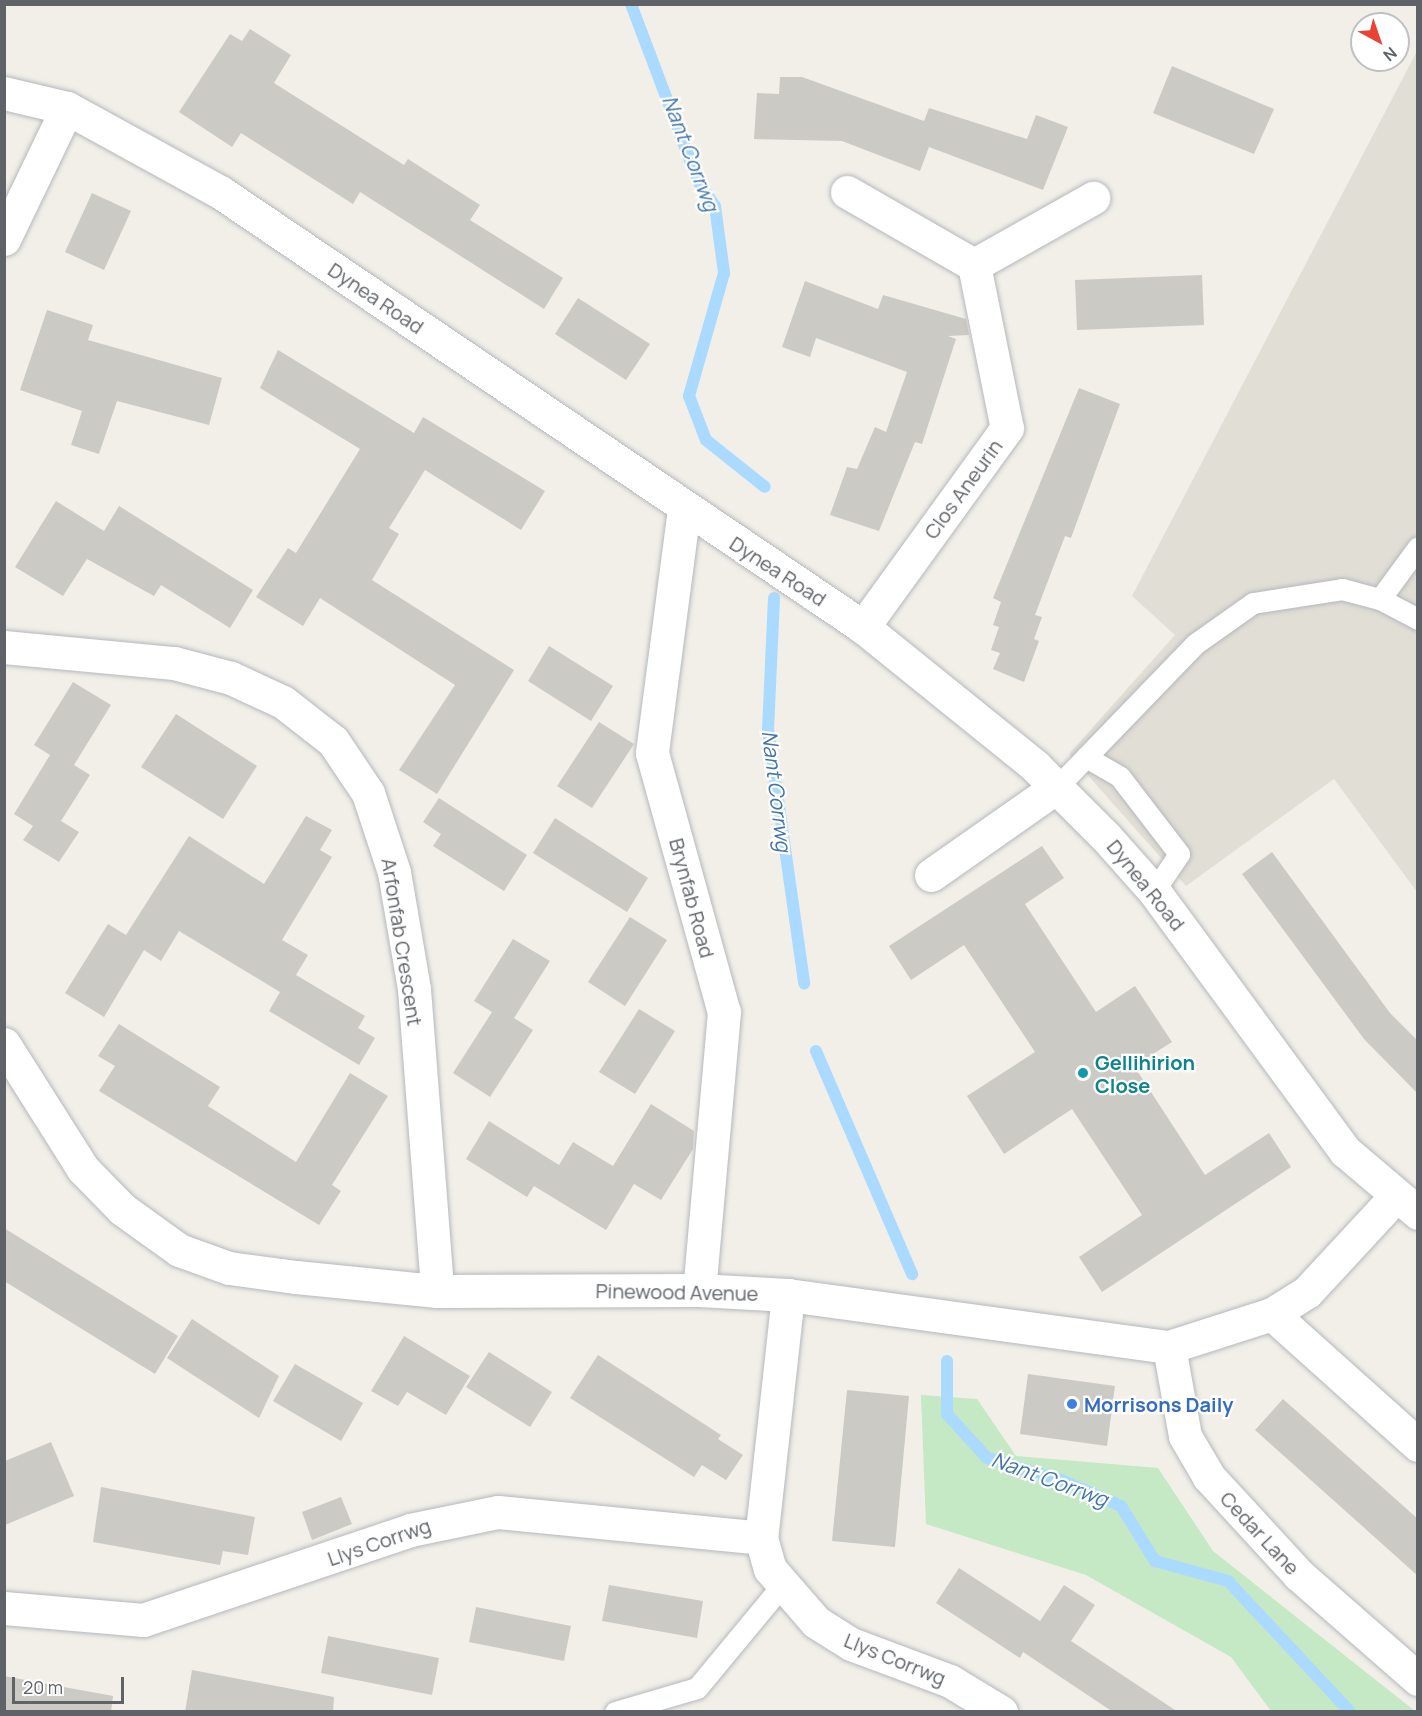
<!DOCTYPE html>
<style>
body{margin:0}
#map{position:relative;width:1422px;height:1716px;overflow:hidden;background:#f1efe8;font-family:Manrope,sans-serif}
div>[style]{position:absolute}
[style*='--x']{left:calc(var(--x)*1px);top:calc(var(--y)*1px);width:calc(var(--w)*1px);rotate:calc(var(--a)*1deg)}
.education>*{inset:0;background:#e1ded6}
.green>*{inset:0;background:#c5e8c5}
.stream>*{height:12px;margin:-6px;padding:0 6px;transform-origin:6px;border-radius:6px;background:#aadaff}
.building>*{inset:0;background:#cccac5}
.roads{filter:drop-shadow(0 0 2px #b5b8bc) drop-shadow(0 0 2px #b5b8bc)}
.lane>*{height:21px;margin:-10.5px;padding:0 10.5px;transform-origin:10.5px;border-radius:10.5px;background:#fff}
.street>*{height:33px;margin:-16.5px;padding:0 16.5px;transform-origin:16.5px;border-radius:16.5px;background:#fff}
.dots>*{width:16px;height:16px;translate:-50% -50%;box-sizing:border-box;border:3px solid #fff;border-radius:50%}
span{translate:-50% -50%;white-space:nowrap;text-align:center;line-height:1.15;-webkit-text-stroke:4.5px #fff;paint-order:stroke}
.street-label{font-size:20px;color:#5f6368}
.culture-label{font-size:20px;color:#0d838f;font-weight:700}
.left{translate:0 -50%;text-align:left}
.shop-label{font-size:20px;color:#366cbe;font-weight:700}
.water-label{font-size:21px;color:#4174aa;font-style:italic}
.frame{position:absolute;inset:0;border:6px solid #5f6368;pointer-events:none}
.north{position:absolute;left:1350px;top:12px;width:60px;height:60px;box-sizing:border-box;background:#fff;border:2px solid #bfc1c3;border-radius:50%;rotate:140deg;font-size:16px;font-weight:700;line-height:24px;text-align:center;color:#5f6368}
.north::after{content:'';display:block;margin:auto;width:21px;height:27px;background:#ea4335;clip-path:polygon(50% 0,100% 100%,50% 72%,0 100%)}
.scale{position:absolute;left:12px;top:1677px;width:112px;height:27px;box-sizing:border-box;border:3px solid #5f6368;border-top:0;padding-left:8px;font-size:18px;line-height:21px;white-space:nowrap;color:#5f6368;-webkit-text-stroke:4px #fff;paint-order:stroke}
</style>
<div id="map">
<div class="education">
<div style="clip-path:polygon(1417px 51px,1417px 892px,1334px 779px,1186px 886px,1069px 754px,1175px 635px,1132px 596px)"></div>
</div>
<div class="green">
<div style="clip-path:polygon(921px 1395px,977px 1399px,1016px 1456px,1158px 1468px,1213px 1551px,1415px 1711px,1271px 1711px,1231px 1657px,1086px 1575px,926px 1524px)"></div>
</div>
<div class="stream">
<div style="--x:631;--y:4;--w:189;--a:69.3"></div>
<div style="--x:698;--y:181;--w:30;--a:56"></div>
<div style="--x:715;--y:206;--w:68;--a:82.3"></div>
<div style="--x:724;--y:273;--w:128;--a:105.9"></div>
<div style="--x:689;--y:396;--w:47;--a:68.9"></div>
<div style="--x:706;--y:440;--w:75;--a:38.5"></div>
<div style="--x:774;--y:598;--w:131;--a:92.6"></div>
<div style="--x:768;--y:729;--w:257;--a:81.9"></div>
<div style="--x:816;--y:1051;--w:243;--a:66.7"></div>
<div style="--x:947;--y:1361;--w:53;--a:90"></div>
<div style="--x:947;--y:1414;--w:59;--a:47.7"></div>
<div style="--x:987;--y:1458;--w:77;--a:16.6"></div>
<div style="--x:1061;--y:1480;--w:65;--a:23.4"></div>
<div style="--x:1121;--y:1506;--w:65;--a:58.3"></div>
<div style="--x:1155;--y:1561;--w:76;--a:15.3"></div>
<div style="--x:1228;--y:1581;--w:179;--a:47"></div>
</div>
<div class="building">
<div style="clip-path:polygon(250px 29px,291px 55px,274px 83px,404px 165px,408px 159px,480px 205px,470px 220px,563px 278px,544px 309px,360px 192px,353px 204px,241px 133px,232px 147px,179px 112px,230px 34px,242px 41px)"></div>
<div style="clip-path:polygon(1172px 66px,1274px 109px,1254px 154px,1153px 113px)"></div>
<div style="clip-path:polygon(780px 77px,802px 77px,924px 121px,929px 108px,1027px 139px,1036px 115px,1068px 127px,1043px 190px,929px 147px,920px 171px,842px 141px,754px 139px,757px 93px,779px 94px)"></div>
<div style="clip-path:polygon(92px 193px,131px 211px,104px 270px,65px 252px)"></div>
<div style="clip-path:polygon(1202px 275px,1204px 325px,1077px 330px,1075px 280px)"></div>
<div style="clip-path:polygon(805px 281px,878px 309px,883px 295px,966px 319px,969px 335px,948px 336px,956px 339px,922px 444px,915px 442px,879px 531px,830px 515px,847px 467px,857px 469px,875px 427px,886px 432px,907px 372px,816px 338px,810px 357px,782px 347px)"></div>
<div style="clip-path:polygon(578px 298px,650px 344px,626px 380px,555px 334px)"></div>
<div style="clip-path:polygon(47px 310px,93px 325px,88px 340px,222px 378px,209px 425px,117px 401px,99px 454px,71px 445px,82px 411px,20px 390px)"></div>
<div style="clip-path:polygon(278px 350px,414px 433px,423px 417px,545px 491px,521px 530px,425px 470px,389px 528px,399px 534px,372px 580px,514px 670px,437px 794px,399px 770px,455px 685px,320px 598px,303px 626px,256px 597px,288px 548px,296px 553px,360px 449px,260px 388px)"></div>
<div style="clip-path:polygon(1079px 388px,1120px 404px,1071px 538px,1065px 536px,1035px 615px,1042px 617px,1034px 639px,1039px 641px,1024px 682px,993px 669px,1000px 653px,991px 650px,999px 627px,993px 625px,1001px 602px,993px 598px)"></div>
<div style="clip-path:polygon(56px 501px,104px 531px,119px 506px,253px 590px,230px 628px,161px 585px,154px 596px,87px 559px,63px 596px,15px 567px)"></div>
<div style="clip-path:polygon(549px 646px,613px 686px,591px 721px,528px 681px)"></div>
<div style="clip-path:polygon(73px 682px,111px 705px,74px 765px,90px 775px,61px 821px,79px 832px,59px 862px,23px 840px,33px 826px,14px 814px,50px 755px,34px 745px)"></div>
<div style="clip-path:polygon(176px 714px,257px 766px,223px 819px,141px 767px)"></div>
<div style="clip-path:polygon(599px 722px,634px 744px,592px 808px,557px 786px)"></div>
<div style="clip-path:polygon(439px 798px,527px 855px,504px 891px,433px 846px,441px 834px,423px 822px)"></div>
<div style="clip-path:polygon(306px 816px,332px 830px,320px 850px,332px 857px,282px 940px,308px 955px,296px 975px,365px 1016px,358px 1028px,375px 1038px,359px 1065px,269px 1011px,280px 992px,179px 931px,161px 961px,144px 950px,104px 1017px,65px 993px,108px 924px,126px 935px,189px 836px,264px 884px)"></div>
<div style="clip-path:polygon(555px 818px,648px 878px,627px 912px,533px 853px)"></div>
<div style="clip-path:polygon(1042px 846px,1064px 878px,1025px 904px,1096px 1012px,1135px 986px,1172px 1042px,1134px 1066px,1205px 1175px,1269px 1133px,1291px 1167px,1102px 1292px,1079px 1257px,1142px 1215px,1072px 1109px,1004px 1154px,967px 1096px,1035px 1052px,964px 945px,911px 980px,889px 946px)"></div>
<div style="clip-path:polygon(1272px 852px,1390px 1013px,1418px 1041px,1418px 1094px,1364px 1039px,1242px 874px)"></div>
<div style="clip-path:polygon(630px 917px,667px 940px,625px 1006px,588px 982px)"></div>
<div style="clip-path:polygon(513px 939px,550px 961px,514px 1018px,533px 1030px,490px 1097px,453px 1073px,492px 1012px,474px 1001px)"></div>
<div style="clip-path:polygon(639px 1009px,675px 1031px,635px 1094px,599px 1072px)"></div>
<div style="clip-path:polygon(119px 1024px,220px 1087px,208px 1106px,296px 1162px,350px 1073px,388px 1096px,332px 1185px,341px 1191px,319px 1225px,99px 1091px,115px 1066px,98px 1056px)"></div>
<div style="clip-path:polygon(651px 1104px,694px 1131px,693px 1149px,661px 1200px,634px 1184px,606px 1230px,534px 1186px,527px 1197px,466px 1159px,489px 1121px,559px 1165px,573px 1142px,613px 1166px)"></div>
<div style="clip-path:polygon(4px 1228px,178px 1336px,155px 1374px,4px 1281px)"></div>
<div style="clip-path:polygon(192px 1319px,279px 1376px,259px 1418px,167px 1358px)"></div>
<div style="clip-path:polygon(404px 1336px,470px 1376px,446px 1415px,407px 1392px,398px 1406px,371px 1391px)"></div>
<div style="clip-path:polygon(489px 1352px,552px 1392px,530px 1427px,466px 1387px)"></div>
<div style="clip-path:polygon(598px 1355px,721px 1435px,718px 1439px,743px 1455px,726px 1480px,702px 1465px,694px 1477px,570px 1398px)"></div>
<div style="clip-path:polygon(295px 1364px,363px 1403px,341px 1441px,273px 1401px)"></div>
<div style="clip-path:polygon(1028px 1374px,1115px 1386px,1107px 1446px,1020px 1434px)"></div>
<div style="clip-path:polygon(847px 1390px,909px 1396px,895px 1547px,832px 1541px)"></div>
<div style="clip-path:polygon(1283px 1399px,1418px 1519px,1418px 1576px,1255px 1430px)"></div>
<div style="clip-path:polygon(51px 1442px,74px 1496px,5px 1525px,5px 1461px)"></div>
<div style="clip-path:polygon(101px 1487px,255px 1517px,248px 1555px,223px 1551px,220px 1565px,93px 1542px)"></div>
<div style="clip-path:polygon(341px 1497px,352px 1524px,312px 1540px,302px 1512px)"></div>
<div style="clip-path:polygon(959px 1568px,1040px 1621px,1064px 1585px,1095px 1605px,1071px 1641px,1178px 1712px,1113px 1712px,1023px 1652px,1020px 1658px,936px 1603px)"></div>
<div style="clip-path:polygon(609px 1585px,703px 1601px,697px 1638px,602px 1621px)"></div>
<div style="clip-path:polygon(476px 1607px,571px 1626px,564px 1661px,469px 1642px)"></div>
<div style="clip-path:polygon(328px 1636px,439px 1658px,432px 1695px,321px 1673px)"></div>
<div style="clip-path:polygon(192px 1670px,334px 1697px,333px 1712px,185px 1712px)"></div>
<div style="clip-path:polygon(4px 1676px,113px 1696px,111px 1712px,4px 1712px)"></div>
</div>
<div class="roads">
<div class="lane">
<div style="--x:1380;--y:599;--w:64;--a:-53.8"></div>
<div style="--x:1086;--y:757;--w:39;--a:30"></div>
<div style="--x:1120;--y:777;--w:97;--a:52.5"></div>
<div style="--x:1179;--y:854;--w:45;--a:124"></div>
<div style="--x:1058;--y:786;--w:197;--a:-46"></div>
<div style="--x:1195;--y:644;--w:71;--a:-35.3"></div>
<div style="--x:1253;--y:603;--w:90;--a:-8.9"></div>
<div style="--x:1342;--y:589;--w:39;--a:15"></div>
<div style="--x:1380;--y:599;--w:43;--a:27.8"></div>
<div style="--x:615;--y:1712;--w:85;--a:-16.3"></div>
<div style="--x:697;--y:1688;--w:135;--a:-50.4"></div>
</div>
<div class="street">
<div style="--x:4;--y:93;--w:65;--a:13.4"></div>
<div style="--x:67;--y:108;--w:175;--a:28.8"></div>
<div style="--x:220;--y:192;--w:776;--a:34.08"></div>
<div style="--x:863;--y:627;--w:221;--a:38.9"></div>
<div style="--x:1035;--y:766;--w:100;--a:45"></div>
<div style="--x:1106;--y:837;--w:72;--a:48.4"></div>
<div style="--x:1154;--y:891;--w:323;--a:53.7"></div>
<div style="--x:1345;--y:1151;--w:96;--a:40.3"></div>
<div style="--x:847;--y:192;--w:146;--a:29.9"></div>
<div style="--x:974;--y:265;--w:166;--a:78.6"></div>
<div style="--x:1007;--y:428;--w:246;--a:125.9"></div>
<div style="--x:4;--y:239;--w:145;--a:-64.3"></div>
<div style="--x:974;--y:265;--w:137;--a:-29.4"></div>
<div style="--x:684;--y:509;--w:246;--a:97.5"></div>
<div style="--x:652;--y:753;--w:269;--a:74.5"></div>
<div style="--x:724;--y:1012;--w:279;--a:95.1"></div>
<div style="--x:4;--y:647;--w:171;--a:5.4"></div>
<div style="--x:174;--y:663;--w:59;--a:14.7"></div>
<div style="--x:231;--y:678;--w:57;--a:24.8"></div>
<div style="--x:283;--y:702;--w:63;--a:38"></div>
<div style="--x:333;--y:741;--w:63;--a:56.1"></div>
<div style="--x:368;--y:793;--w:83;--a:71.8"></div>
<div style="--x:394;--y:872;--w:119;--a:80.3"></div>
<div style="--x:414;--y:989;--w:303;--a:85.6"></div>
<div style="--x:931;--y:875;--w:155;--a:-35"></div>
<div style="--x:4;--y:1044;--w:148;--a:57.7"></div>
<div style="--x:83;--y:1169;--w:56;--a:45.7"></div>
<div style="--x:122;--y:1209;--w:70;--a:35.7"></div>
<div style="--x:179;--y:1250;--w:53;--a:19.8"></div>
<div style="--x:229;--y:1268;--w:68;--a:7.7"></div>
<div style="--x:296;--y:1277;--w:142;--a:5.7"></div>
<div style="--x:437;--y:1291;--w:262;--a:-0.2"></div>
<div style="--x:699;--y:1290;--w:89;--a:3.2"></div>
<div style="--x:788;--y:1295;--w:385;--a:7.8"></div>
<div style="--x:1169;--y:1347;--w:108;--a:-17.8"></div>
<div style="--x:1272;--y:1314;--w:41;--a:-32.2"></div>
<div style="--x:1307;--y:1292;--w:131;--a:-47.2"></div>
<div style="--x:788;--y:1295;--w:244;--a:96.3"></div>
<div style="--x:761;--y:1538;--w:32;--a:74"></div>
<div style="--x:770;--y:1569;--w:70;--a:49"></div>
<div style="--x:816;--y:1622;--w:41;--a:32.2"></div>
<div style="--x:851;--y:1644;--w:106;--a:20.5"></div>
<div style="--x:950;--y:1681;--w:60;--a:31.3"></div>
<div style="--x:1272;--y:1314;--w:196;--a:41.9"></div>
<div style="--x:1169;--y:1347;--w:90;--a:79.8"></div>
<div style="--x:1185;--y:1436;--w:48;--a:59.7"></div>
<div style="--x:1209;--y:1477;--w:133;--a:47.4"></div>
<div style="--x:1299;--y:1575;--w:158;--a:41.2"></div>
<div style="--x:4;--y:1608;--w:140;--a:4.9"></div>
<div style="--x:143;--y:1620;--w:282;--a:-18.6"></div>
<div style="--x:410;--y:1530;--w:90;--a:-11.6"></div>
<div style="--x:498;--y:1512;--w:264;--a:5.6"></div>
</div>
</div>
<div class="dots">
<div style="left:1083px;top:1073px;background:#0f9aa8"></div>
<div style="left:1072px;top:1404px;background:#3f7fe0"></div>
</div>
<div class="street-label">
<span style="left:376px;top:298px;rotate:34deg">Dynea Road</span>
<span style="left:963px;top:489px;rotate:-54deg">Clos Aneurin</span>
<span style="left:778px;top:571px;rotate:33deg">Dynea Road</span>
<span style="left:1146px;top:885px;rotate:51deg">Dynea Road</span>
<span style="left:692px;top:898px;rotate:75deg">Brynfab Road</span>
<span style="left:402px;top:942px;rotate:81deg">Arfonfab Crescent</span>
<span style="left:677px;top:1292px;rotate:1deg">Pinewood Avenue</span>
<span style="left:1260px;top:1533px;rotate:47deg">Cedar Lane</span>
<span style="left:379px;top:1542px;rotate:-19deg">Llys Corrwg</span>
<span style="left:895px;top:1659px;rotate:22deg">Llys Corrwg</span>
</div>
<div class="culture-label">
<span class="left" style="left:1095px;top:1074px">Gellihirion<br>Close</span>
</div>
<div class="shop-label">
<span class="left" style="left:1084px;top:1404px">Morrisons Daily</span>
</div>
<div class="water-label">
<span style="left:691px;top:153px;rotate:69deg">Nant Corrwg</span>
<span style="left:777px;top:791px;rotate:83deg">Nant Corrwg</span>
<span style="left:1050px;top:1479px;rotate:20deg">Nant Corrwg</span>
</div>
<div class="frame"></div>
<div class="north">N</div>
<div class="scale">20 m</div>
</div>
